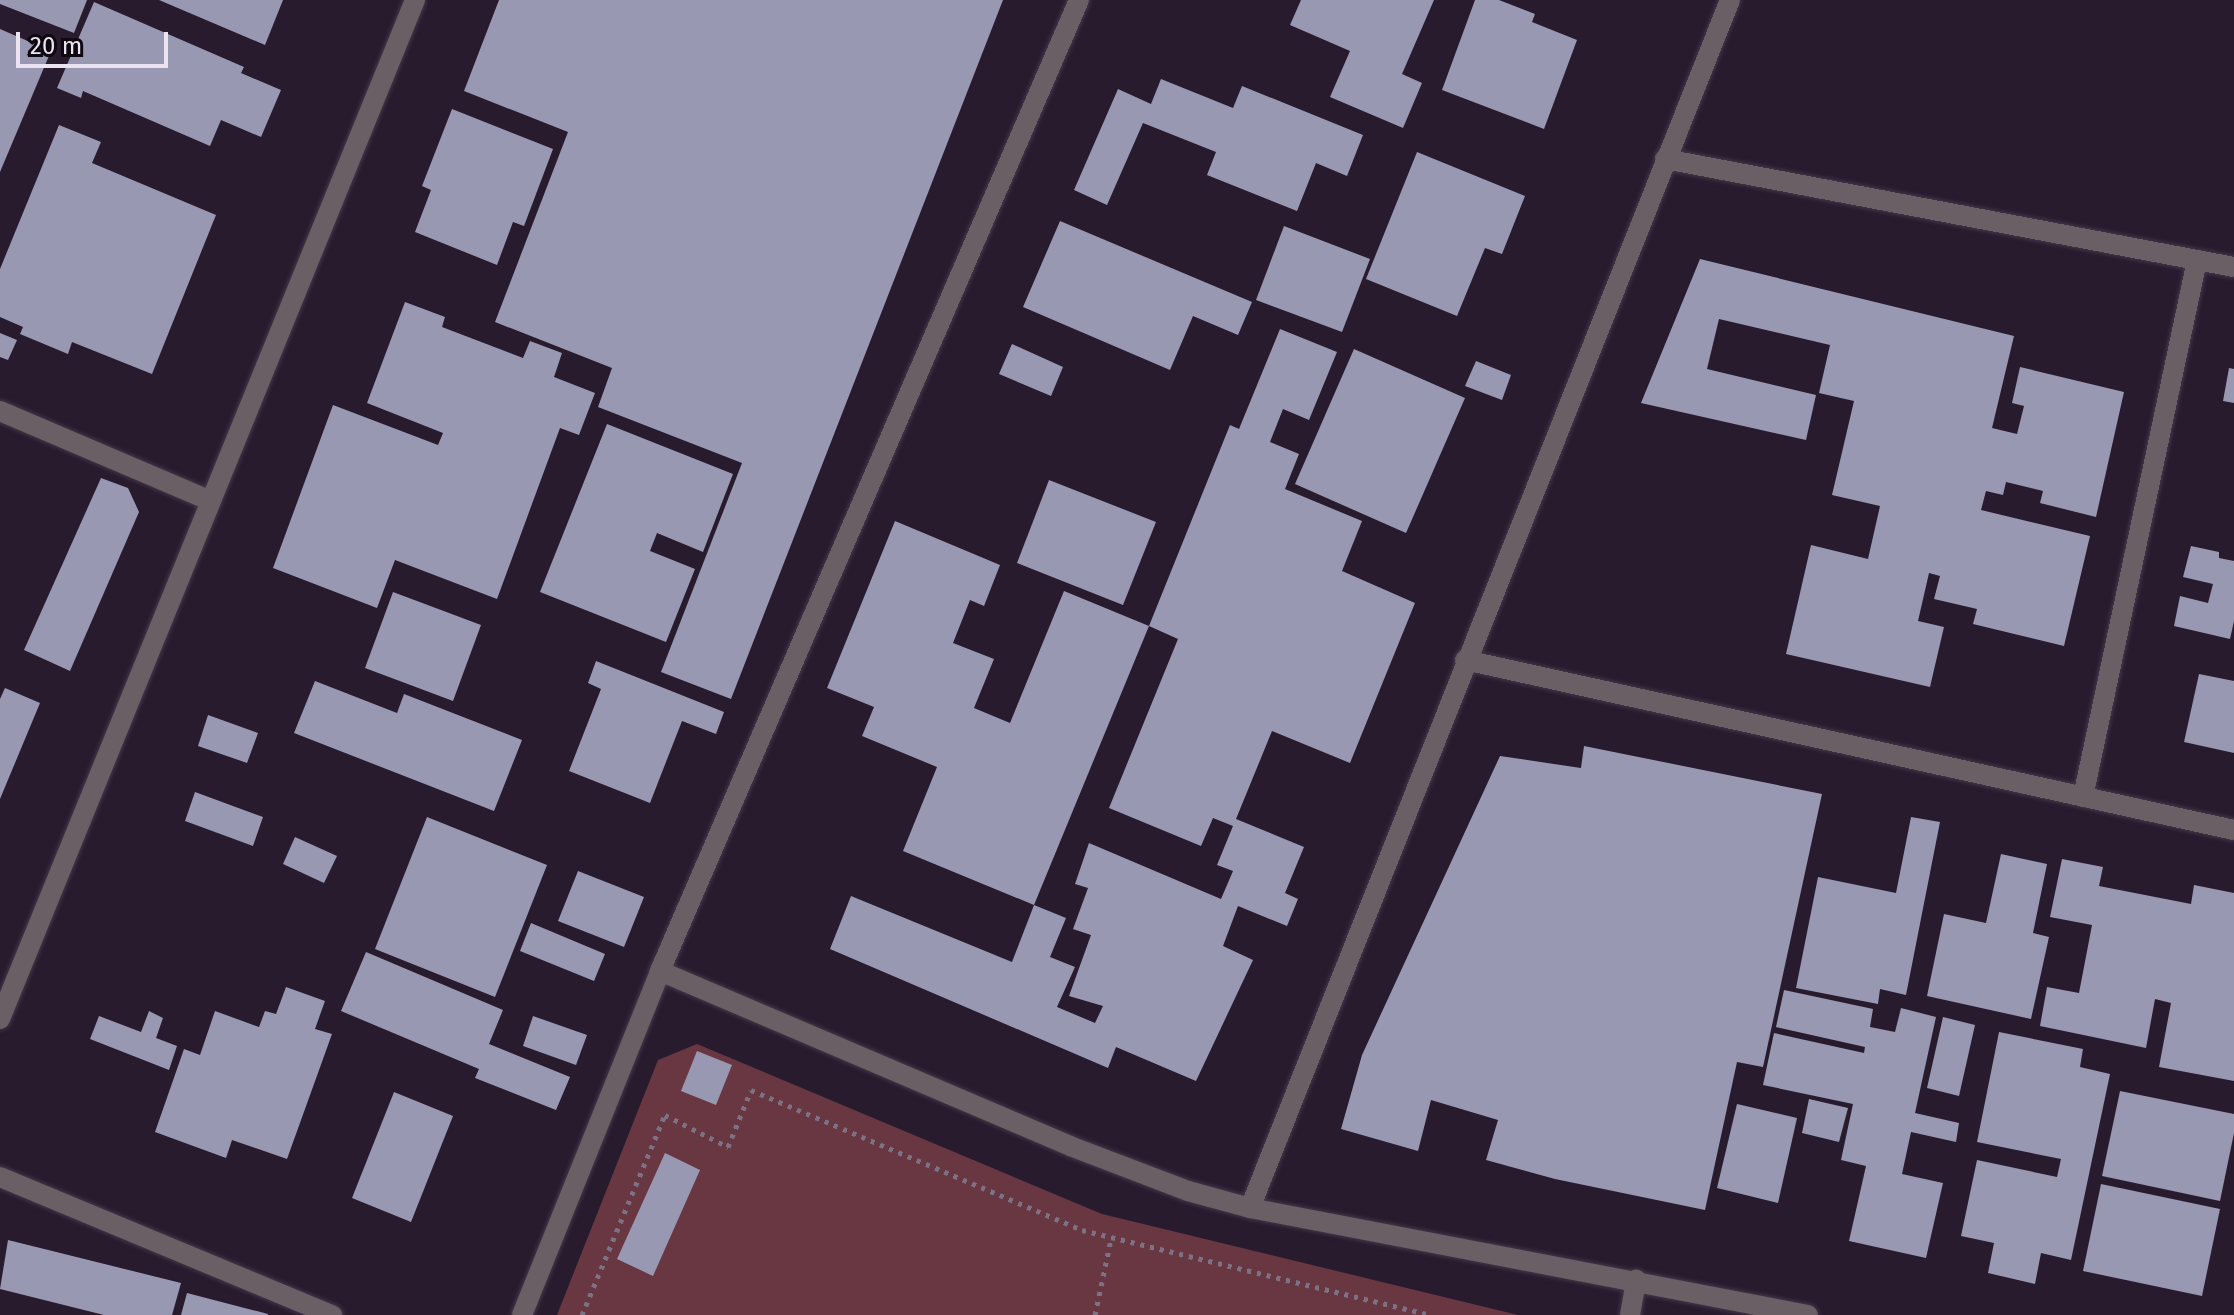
<!DOCTYPE html>
<style>
body{margin:0}
#map{position:relative;width:2234px;height:1315px;overflow:hidden;background:#281b2e;font-family:"Fira Sans",sans-serif}
div>[style]{position:absolute}
[style*='--x']{left:calc(var(--x)*1px);top:calc(var(--y)*1px);width:calc(var(--w)*1px);rotate:calc(var(--a)*1deg)}
.green>*{inset:0;background:#683742}
.building>*{inset:0;background:#9998b3}
.path>*{height:5px;margin-top:-2.5px;transform-origin:0;background:repeating-linear-gradient(90deg,#7d7283 0 4px,transparent 0 10px)}
.roads{filter:drop-shadow(0 0 2px #433749) drop-shadow(0 0 2px #433749)}
.minor>*{height:20px;margin:-10px;padding:0 10px;transform-origin:10px;border-radius:10px;background:#6a5f65}
span{translate:-50% -50%;white-space:nowrap;text-align:center;line-height:1.15;-webkit-text-stroke:8px #0e0810;paint-order:stroke}
.scale{position:absolute;left:16px;top:32px;width:152px;height:36px;box-sizing:border-box;border:4px solid #ece3f1;border-top:0;padding-left:10px;font-size:24px;line-height:28px;white-space:nowrap;color:#ece3f1;-webkit-text-stroke:6px #0e0810;paint-order:stroke}
</style>
<div id="map">
<div class="green">
<div style="clip-path:polygon(697px 1044px,1102px 1214px,1518px 1315px,557px 1315px,658px 1060px)"></div>
</div>
<div class="building">
<div style="clip-path:polygon(0 0,87px 0,74px 33px,0 4px)"></div>
<div style="clip-path:polygon(159px 0,283px 0,265px 45px)"></div>
<div style="clip-path:polygon(499px 0,1003px 0,731px 699px,661px 672px,742px 463px,598px 407px,612px 368px,495px 322px,568px 132px,464px 91px)"></div>
<div style="clip-path:polygon(1301px 0,1434px 0,1402px 74px,1422px 83px,1403px 128px,1330px 97px,1350px 51px,1290px 25px)"></div>
<div style="clip-path:polygon(1475px 0,1499px 0,1535px 14px,1532px 22px,1577px 40px,1544px 129px,1442px 90px)"></div>
<div style="clip-path:polygon(94px 2px,244px 67px,241px 73px,281px 90px,261px 137px,221px 120px,210px 146px,83px 91px,81px 98px,57px 88px)"></div>
<div style="clip-path:polygon(0 29px,51px 51px,0 172px)"></div>
<div style="clip-path:polygon(1161px 79px,1233px 108px,1242px 86px,1363px 135px,1347px 176px,1316px 163px,1297px 211px,1207px 175px,1216px 152px,1143px 123px,1107px 205px,1074px 190px,1118px 89px,1151px 104px)"></div>
<div style="clip-path:polygon(452px 109px,553px 149px,524px 226px,513px 222px,497px 265px,415px 232px,431px 190px,422px 186px)"></div>
<div style="clip-path:polygon(59px 125px,101px 142px,92px 163px,216px 215px,152px 374px,72px 342px,68px 354px,20px 334px,23px 327px,0 317px,0 269px)"></div>
<div style="clip-path:polygon(1417px 152px,1525px 196px,1502px 254px,1485px 248px,1457px 316px,1366px 279px)"></div>
<div style="clip-path:polygon(1060px 221px,1252px 302px,1238px 335px,1193px 316px,1170px 370px,1023px 307px)"></div>
<div style="clip-path:polygon(1284px 226px,1370px 259px,1342px 332px,1256px 300px)"></div>
<div style="clip-path:polygon(1700px 259px,2014px 336px,1992px 428px,2017px 434px,2024px 406px,2012px 403px,2020px 367px,2124px 392px,2096px 517px,2040px 503px,2043px 491px,2006px 482px,2003px 495px,1986px 491px,1981px 510px,2090px 536px,2064px 646px,1973px 624px,1977px 609px,1934px 599px,1940px 576px,1929px 573px,1918px 621px,1944px 627px,1930px 687px,1786px 654px,1811px 545px,1868px 559px,1880px 506px,1832px 495px,1854px 401px,1819px 393px,1830px 345px,1719px 319px,1707px 369px,1816px 395px,1806px 440px,1641px 403px)"></div>
<div style="clip-path:polygon(405px 302px,445px 317px,442px 327px,523px 358px,530px 341px,562px 353px,554px 377px,595px 393px,579px 435px,560px 428px,497px 599px,395px 560px,377px 608px,273px 568px,333px 405px,438px 445px,443px 433px,367px 403px)"></div>
<div style="clip-path:polygon(1280px 329px,1337px 352px,1309px 420px,1283px 409px,1270px 442px,1299px 454px,1285px 489px,1362px 521px,1342px 571px,1415px 603px,1350px 763px,1272px 731px,1236px 819px,1304px 847px,1285px 893px,1298px 899px,1287px 926px,1238px 906px,1223px 946px,1253px 960px,1196px 1081px,1116px 1047px,1108px 1068px,830px 949px,851px 896px,1012px 962px,1034px 905px,1066px 918px,1050px 957px,1075px 967px,1057px 1007px,1095px 1023px,1103px 1006px,1069px 996px,1091px 935px,1073px 929px,1088px 888px,1075px 884px,1089px 843px,1221px 899px,1233px 871px,1217px 865px,1233px 826px,1213px 818px,1201px 846px,1109px 808px,1178px 639px,1149px 626px,1230px 425px,1239px 429px)"></div>
<div style="clip-path:polygon(0 333px,17px 340px,8px 360px,0 357px)"></div>
<div style="clip-path:polygon(1012px 344px,1063px 367px,1051px 396px,999px 374px)"></div>
<div style="clip-path:polygon(1354px 349px,1465px 398px,1406px 533px,1295px 484px)"></div>
<div style="clip-path:polygon(1476px 361px,1511px 375px,1502px 400px,1465px 386px)"></div>
<div style="clip-path:polygon(2229px 368px,2234px 369px,2234px 403px,2223px 401px)"></div>
<div style="clip-path:polygon(607px 424px,733px 474px,703px 552px,657px 533px,650px 551px,695px 569px,666px 642px,540px 592px)"></div>
<div style="clip-path:polygon(101px 478px,128px 488px,139px 512px,70px 671px,24px 650px)"></div>
<div style="clip-path:polygon(1049px 480px,1156px 522px,1123px 605px,1017px 563px)"></div>
<div style="clip-path:polygon(895px 521px,1000px 565px,984px 606px,970px 600px,953px 643px,994px 659px,974px 708px,1010px 723px,1064px 591px,1149px 626px,1034px 905px,903px 851px,937px 767px,862px 736px,874px 707px,827px 688px)"></div>
<div style="clip-path:polygon(2191px 546px,2219px 552px,2219px 558px,2234px 561px,2234px 621px,2230px 639px,2174px 626px,2180px 596px,2208px 603px,2213px 584px,2183px 577px)"></div>
<div style="clip-path:polygon(393px 592px,481px 625px,453px 701px,365px 668px)"></div>
<div style="clip-path:polygon(596px 661px,724px 712px,716px 734px,682px 721px,650px 803px,569px 771px,601px 689px,588px 683px)"></div>
<div style="clip-path:polygon(2199px 674px,2234px 681px,2234px 753px,2184px 742px)"></div>
<div style="clip-path:polygon(315px 681px,397px 713px,404px 694px,522px 740px,494px 811px,294px 733px)"></div>
<div style="clip-path:polygon(5px 688px,40px 703px,0 799px,0 699px)"></div>
<div style="clip-path:polygon(208px 715px,258px 733px,247px 763px,198px 746px)"></div>
<div style="clip-path:polygon(1584px 746px,1822px 794px,1763px 1067px,1737px 1062px,1705px 1210px,1555px 1179px,1486px 1160px,1498px 1120px,1431px 1100px,1418px 1151px,1341px 1129px,1362px 1055px,1500px 756px,1581px 768px)"></div>
<div style="clip-path:polygon(195px 792px,263px 817px,253px 846px,185px 821px)"></div>
<div style="clip-path:polygon(427px 817px,547px 865px,495px 997px,375px 949px)"></div>
<div style="clip-path:polygon(1911px 817px,1940px 822px,1906px 995px,1880px 989px,1878px 1004px,1796px 988px,1818px 877px,1896px 893px)"></div>
<div style="clip-path:polygon(295px 837px,337px 856px,324px 883px,283px 864px)"></div>
<div style="clip-path:polygon(2001px 854px,2047px 864px,2033px 933px,2049px 937px,2031px 1019px,1927px 996px,1944px 914px,1986px 923px)"></div>
<div style="clip-path:polygon(2062px 859px,2103px 867px,2099px 886px,2191px 904px,2194px 885px,2234px 893px,2234px 1081px,2159px 1067px,2171px 1003px,2155px 999px,2146px 1048px,2040px 1026px,2047px 987px,2079px 993px,2092px 925px,2050px 917px)"></div>
<div style="clip-path:polygon(578px 871px,644px 897px,624px 947px,558px 921px)"></div>
<div style="clip-path:polygon(531px 923px,605px 954px,594px 981px,520px 951px)"></div>
<div style="clip-path:polygon(366px 952px,503px 1010px,489px 1044px,570px 1077px,556px 1110px,475px 1078px,479px 1069px,341px 1011px)"></div>
<div style="clip-path:polygon(286px 987px,325px 1001px,315px 1029px,332px 1034px,287px 1159px,232px 1140px,226px 1158px,155px 1132px,184px 1049px,200px 1055px,215px 1011px,259px 1027px,265px 1011px,276px 1014px)"></div>
<div style="clip-path:polygon(1784px 990px,1873px 1009px,1870px 1027px,1895px 1032px,1901px 1008px,1936px 1017px,1915px 1113px,1959px 1123px,1956px 1142px,1911px 1132px,1902px 1174px,1943px 1183px,1926px 1258px,1849px 1241px,1866px 1166px,1841px 1160px,1853px 1104px,1763px 1085px,1774px 1033px,1864px 1053px,1865px 1047px,1776px 1027px)"></div>
<div style="clip-path:polygon(149px 1011px,163px 1018px,156px 1038px,177px 1046px,169px 1070px,90px 1039px,99px 1016px,141px 1032px)"></div>
<div style="clip-path:polygon(533px 1016px,587px 1035px,576px 1065px,523px 1046px)"></div>
<div style="clip-path:polygon(1943px 1017px,1975px 1025px,1959px 1096px,1927px 1088px)"></div>
<div style="clip-path:polygon(1999px 1032px,2083px 1049px,2080px 1067px,2110px 1074px,2071px 1260px,2041px 1253px,2035px 1284px,1988px 1273px,1994px 1243px,1961px 1236px,1977px 1160px,2057px 1177px,2061px 1159px,1977px 1142px)"></div>
<div style="clip-path:polygon(697px 1051px,732px 1065px,716px 1105px,681px 1091px)"></div>
<div style="clip-path:polygon(2120px 1091px,2234px 1114px,2234px 1133px,2220px 1201px,2102px 1176px)"></div>
<div style="clip-path:polygon(394px 1092px,453px 1116px,411px 1222px,352px 1198px)"></div>
<div style="clip-path:polygon(1809px 1099px,1848px 1108px,1839px 1142px,1802px 1133px)"></div>
<div style="clip-path:polygon(1737px 1104px,1797px 1118px,1778px 1203px,1717px 1188px)"></div>
<div style="clip-path:polygon(665px 1153px,700px 1170px,653px 1276px,617px 1259px)"></div>
<div style="clip-path:polygon(2101px 1184px,2220px 1209px,2202px 1296px,2083px 1271px)"></div>
<div style="clip-path:polygon(8px 1240px,181px 1283px,172px 1315px,104px 1315px,0 1289px)"></div>
<div style="clip-path:polygon(187px 1293px,268px 1314px,268px 1315px,181px 1315px)"></div>
</div>
<div class="path">
<div style="--x:582;--y:1315;--w:217;--a:-67.5"></div>
<div style="--x:665;--y:1115;--w:71;--a:26.9"></div>
<div style="--x:728;--y:1147;--w:61;--a:-68"></div>
<div style="--x:751;--y:1090;--w:359;--a:22.9"></div>
<div style="--x:1082;--y:1230;--w:359;--a:13.7"></div>
<div style="--x:1095;--y:1315;--w:78;--a:-78.1"></div>
</div>
<div class="roads">
<div class="minor">
<div style="--x:1665;--y:159;--w:579;--a:10.75"></div>
<div style="--x:0;--y:411;--w:229;--a:23.1"></div>
<div style="--x:1465;--y:660;--w:788;--a:12.47"></div>
<div style="--x:2083;--y:797;--w:549;--a:-78.01"></div>
<div style="--x:660;--y:971;--w:446;--a:23.1"></div>
<div style="--x:1070;--y:1146;--w:126;--a:20.9"></div>
<div style="--x:1188;--y:1191;--w:64;--a:15.3"></div>
<div style="--x:1250;--y:1208;--w:568;--a:10.86"></div>
<div style="--x:0;--y:1019;--w:1100;--a:-67.84"></div>
<div style="--x:0;--y:1177;--w:360;--a:22.6"></div>
<div style="--x:1250;--y:1208;--w:1300;--a:-68.33"></div>
<div style="--x:522;--y:1315;--w:371;--a:-68.1"></div>
<div style="--x:660;--y:971;--w:1058;--a:-66.66"></div>
<div style="--x:1630;--y:1315;--w:36;--a:-80"></div>
</div>
</div>
<div class="scale">20 m</div>
</div>
